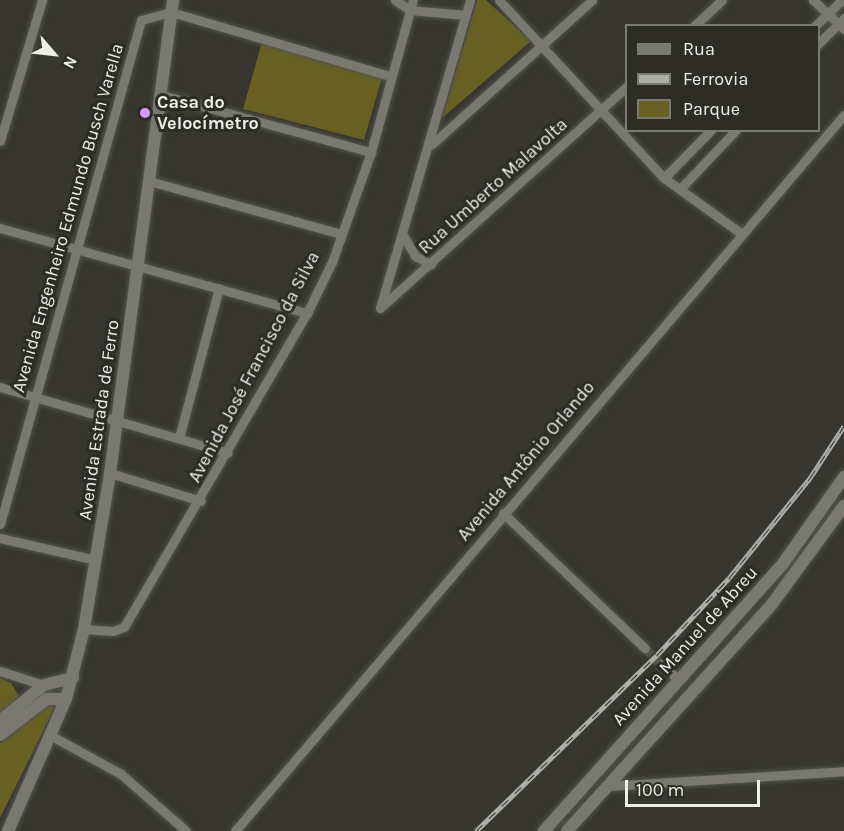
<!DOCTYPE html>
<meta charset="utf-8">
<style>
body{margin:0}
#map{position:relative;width:844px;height:831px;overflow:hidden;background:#373630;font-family:Karla,sans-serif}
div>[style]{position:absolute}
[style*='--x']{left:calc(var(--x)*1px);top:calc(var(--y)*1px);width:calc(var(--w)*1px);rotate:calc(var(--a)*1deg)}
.green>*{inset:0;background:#696123}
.street-tunnel>*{height:9px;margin-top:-4.5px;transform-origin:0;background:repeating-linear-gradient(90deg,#52524c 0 9px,transparent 0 13.5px)}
.roads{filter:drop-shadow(0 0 2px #54544e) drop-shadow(0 0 2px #54544e)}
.street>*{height:9px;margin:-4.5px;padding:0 4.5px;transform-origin:4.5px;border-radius:4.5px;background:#797871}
.secondary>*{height:12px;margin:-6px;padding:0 6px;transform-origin:6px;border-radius:6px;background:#797871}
.rail>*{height:5px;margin-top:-2.5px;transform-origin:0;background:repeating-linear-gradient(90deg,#2d2c26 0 9px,#aeaea9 0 18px);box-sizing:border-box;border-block:2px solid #aeaea9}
.dots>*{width:16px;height:16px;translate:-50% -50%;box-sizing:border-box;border:3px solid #2d2c26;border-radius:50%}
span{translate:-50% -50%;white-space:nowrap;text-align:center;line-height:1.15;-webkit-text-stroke:6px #2d2c26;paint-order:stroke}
.poi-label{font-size:18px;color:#eeeee9;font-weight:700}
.left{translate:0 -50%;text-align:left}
.street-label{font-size:18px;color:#eeeee9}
.legend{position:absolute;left:625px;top:24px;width:195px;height:108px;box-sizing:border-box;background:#2d2c26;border:2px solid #7a7a74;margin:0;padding:8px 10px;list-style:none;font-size:18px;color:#eeeee9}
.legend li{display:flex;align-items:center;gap:12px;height:30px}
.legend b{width:30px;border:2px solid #7a7a74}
.north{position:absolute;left:24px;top:24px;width:60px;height:60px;-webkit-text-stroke:4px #2d2c26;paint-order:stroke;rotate:118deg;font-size:16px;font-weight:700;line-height:24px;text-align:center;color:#eeeee9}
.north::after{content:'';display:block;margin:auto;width:21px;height:27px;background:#eeeee9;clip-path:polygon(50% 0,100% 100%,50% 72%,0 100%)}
.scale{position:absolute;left:625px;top:780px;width:135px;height:27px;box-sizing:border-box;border:3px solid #eeeee9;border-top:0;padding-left:8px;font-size:18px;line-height:21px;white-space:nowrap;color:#eeeee9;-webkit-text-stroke:4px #2d2c26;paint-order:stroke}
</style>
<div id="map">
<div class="green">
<div style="clip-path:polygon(477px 0,486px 0,531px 41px,442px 118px)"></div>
<div style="clip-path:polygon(263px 39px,382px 78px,364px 140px,243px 109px)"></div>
<div style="clip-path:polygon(0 678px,11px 683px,19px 696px,0 716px)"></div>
<div style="clip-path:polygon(51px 704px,54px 709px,0 818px,0 743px)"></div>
</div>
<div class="street-tunnel">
<div style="--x:645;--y:648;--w:23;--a:45"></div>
</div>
<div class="roads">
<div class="street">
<div style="--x:395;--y:0;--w:18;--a:34"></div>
<div style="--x:410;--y:10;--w:56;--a:5.1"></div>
<div style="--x:499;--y:0;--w:243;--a:47.2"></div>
<div style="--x:664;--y:178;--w:96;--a:35.7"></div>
<div style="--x:813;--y:0;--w:42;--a:43.1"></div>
<div style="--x:694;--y:26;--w:38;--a:-43"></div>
<div style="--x:815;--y:26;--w:37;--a:-44"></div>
<div style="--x:818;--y:44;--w:37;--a:-45"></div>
<div style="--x:162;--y:95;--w:217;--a:15.3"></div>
<div style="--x:0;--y:141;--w:147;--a:-73.4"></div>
<div style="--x:431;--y:145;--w:217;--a:-42"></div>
<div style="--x:664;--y:178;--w:67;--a:-45.6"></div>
<div style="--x:149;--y:181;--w:199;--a:15.4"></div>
<div style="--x:680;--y:189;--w:81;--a:-46.5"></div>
<div style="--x:0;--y:228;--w:319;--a:15.5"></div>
<div style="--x:403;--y:235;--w:24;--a:60"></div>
<div style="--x:415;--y:256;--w:18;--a:27"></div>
<div style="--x:380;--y:308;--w:331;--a:-41.9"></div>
<div style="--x:380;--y:308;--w:321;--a:-73.7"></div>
<div style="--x:0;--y:387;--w:237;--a:16.1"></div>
<div style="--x:179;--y:438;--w:155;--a:-75.1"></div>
<div style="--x:110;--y:473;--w:95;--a:17.1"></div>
<div style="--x:503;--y:513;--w:196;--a:43.6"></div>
<div style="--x:0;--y:524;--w:523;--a:-74.37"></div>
<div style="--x:141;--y:20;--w:31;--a:-15"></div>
<div style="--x:171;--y:12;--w:228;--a:16.3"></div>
<div style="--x:0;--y:538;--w:98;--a:12.9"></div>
<div style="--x:84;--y:629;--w:29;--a:4"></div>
<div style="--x:113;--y:631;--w:12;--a:-20"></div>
<div style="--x:124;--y:627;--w:363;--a:-59.8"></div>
<div style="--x:307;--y:313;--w:57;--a:-63.9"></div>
<div style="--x:332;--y:262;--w:117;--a:-70.5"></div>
<div style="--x:371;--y:152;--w:158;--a:-74.6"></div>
<div style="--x:661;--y:664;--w:21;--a:41"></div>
<div style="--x:0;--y:671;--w:46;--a:17.7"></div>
<div style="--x:50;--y:735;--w:81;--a:28.8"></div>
<div style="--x:121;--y:774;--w:86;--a:41.2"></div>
<div style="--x:608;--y:786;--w:236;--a:-3.6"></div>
<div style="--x:235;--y:831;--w:940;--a:-49.62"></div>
</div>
<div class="secondary">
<div style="--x:0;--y:721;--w:57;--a:-39.3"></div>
<div style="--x:44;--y:685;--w:30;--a:-14"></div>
<div style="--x:0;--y:735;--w:59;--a:-37.5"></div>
<div style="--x:47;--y:699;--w:19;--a:0"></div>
<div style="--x:8;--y:831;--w:144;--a:-66.3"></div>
<div style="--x:66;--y:699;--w:72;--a:-75.6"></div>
<div style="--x:84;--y:629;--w:158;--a:-80.5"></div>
<div style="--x:110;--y:473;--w:477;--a:-82.4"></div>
<div style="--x:544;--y:831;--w:357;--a:-48.2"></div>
<div style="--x:782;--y:565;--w:108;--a:-54.8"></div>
<div style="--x:567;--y:831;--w:306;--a:-47.9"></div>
<div style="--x:772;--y:604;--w:122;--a:-53.7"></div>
</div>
</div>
<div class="rail">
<div style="--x:476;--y:831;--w:252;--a:-44.2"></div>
<div style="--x:657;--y:655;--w:105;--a:-46.9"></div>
<div style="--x:729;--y:578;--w:129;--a:-51"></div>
<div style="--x:810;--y:478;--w:62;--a:-56.8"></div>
</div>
<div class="dots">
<div style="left:145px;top:113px;background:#d59bfa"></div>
</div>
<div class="poi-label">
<span class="left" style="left:157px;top:113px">Casa do<br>Velocímetro</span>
</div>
<div class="street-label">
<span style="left:493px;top:186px;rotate:-42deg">Rua Umberto Malavolta</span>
<span style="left:68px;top:218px;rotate:-74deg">Avenida Engenheiro Edmundo Busch Varella</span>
<span style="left:254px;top:367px;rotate:-62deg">Avenida José Francisco da Silva</span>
<span style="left:99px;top:420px;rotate:-82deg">Avenida Estrada de Ferro</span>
<span style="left:526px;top:461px;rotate:-50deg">Avenida Antônio Orlando</span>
<span style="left:685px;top:646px;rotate:-48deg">Avenida Manuel de Abreu</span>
</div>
<ul class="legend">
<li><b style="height:8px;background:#797871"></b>Rua</li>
<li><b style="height:8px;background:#aeaea9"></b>Ferrovia</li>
<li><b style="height:16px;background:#696123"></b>Parque</li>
</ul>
<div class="north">N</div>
<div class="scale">100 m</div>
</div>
